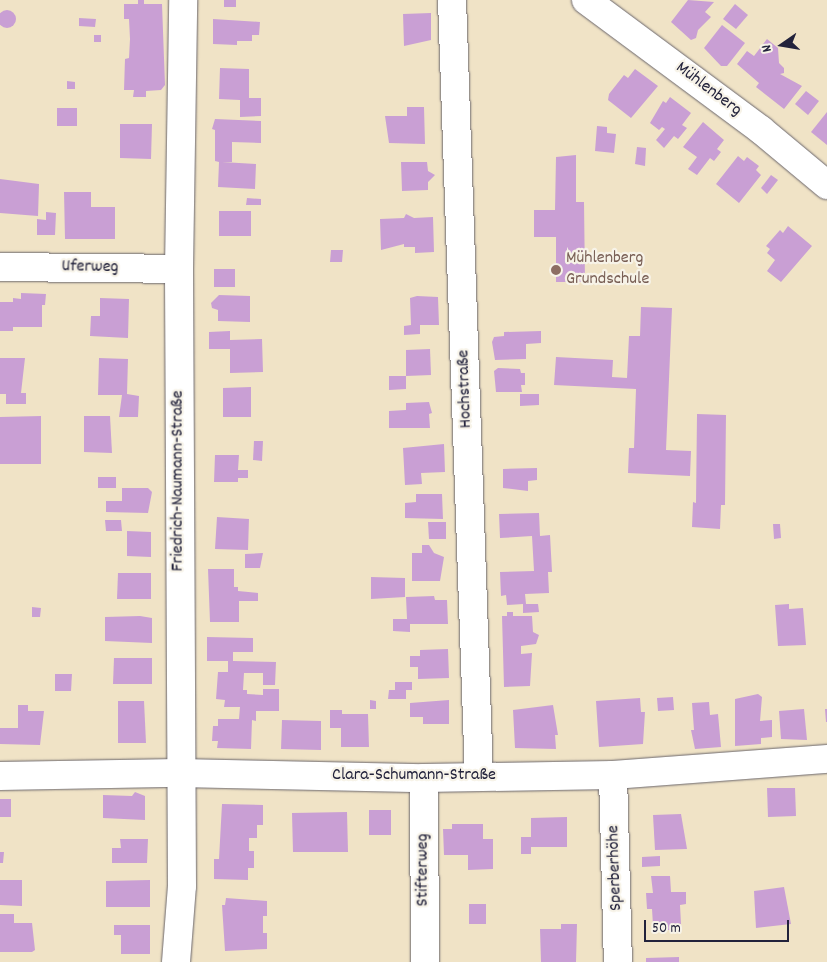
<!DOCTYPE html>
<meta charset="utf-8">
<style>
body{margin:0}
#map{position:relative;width:827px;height:962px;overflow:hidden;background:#f0e3c6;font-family:Dekko,sans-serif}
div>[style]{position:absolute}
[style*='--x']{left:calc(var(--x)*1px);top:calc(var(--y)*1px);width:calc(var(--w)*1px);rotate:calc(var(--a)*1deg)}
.building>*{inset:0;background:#c99fd4}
.round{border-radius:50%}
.roads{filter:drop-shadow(0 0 1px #6a666c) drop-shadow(0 0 1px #6a666c)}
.minor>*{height:28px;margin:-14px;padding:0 14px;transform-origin:14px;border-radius:14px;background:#fff}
.dots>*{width:14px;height:14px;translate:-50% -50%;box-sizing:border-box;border:2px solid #f7f3e8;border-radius:50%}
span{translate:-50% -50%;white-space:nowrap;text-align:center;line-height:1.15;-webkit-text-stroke:4.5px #f7f3e8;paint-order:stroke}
.street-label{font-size:18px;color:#22223b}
.education-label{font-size:18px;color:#785e54}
.left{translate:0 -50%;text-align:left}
.north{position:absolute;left:757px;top:20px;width:50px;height:50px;-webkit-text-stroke:4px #f7f3e8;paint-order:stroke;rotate:257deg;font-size:14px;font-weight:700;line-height:20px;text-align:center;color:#22223b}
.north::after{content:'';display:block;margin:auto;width:18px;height:22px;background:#22223b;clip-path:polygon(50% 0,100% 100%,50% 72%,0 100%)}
.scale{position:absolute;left:644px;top:920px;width:145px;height:22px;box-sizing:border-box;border:2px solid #22223b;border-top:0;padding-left:6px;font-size:15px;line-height:18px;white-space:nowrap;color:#22223b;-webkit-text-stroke:4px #f7f3e8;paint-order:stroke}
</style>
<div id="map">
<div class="building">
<div style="clip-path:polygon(138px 0,144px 0,144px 4px,162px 4px,165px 85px,161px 90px,146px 91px,146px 97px,133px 97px,134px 90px,124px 90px,125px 59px,129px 58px,130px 39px,129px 19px,124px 19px,124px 4px,138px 4px)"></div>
<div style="clip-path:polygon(224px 0,236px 0,236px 7px,224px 7px)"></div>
<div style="clip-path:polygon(688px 0,714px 2px,705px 12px,711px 17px,698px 30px,696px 38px,691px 40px,671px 22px)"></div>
<div style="clip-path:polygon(735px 4px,748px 15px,736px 29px,723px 19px)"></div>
<div class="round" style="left:-2px;top:10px;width:18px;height:18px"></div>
<div style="clip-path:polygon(431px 13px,431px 40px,404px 46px,403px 14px)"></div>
<div style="clip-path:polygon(79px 18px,96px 19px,95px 27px,79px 26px)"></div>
<div style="clip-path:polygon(213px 19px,260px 22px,259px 35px,252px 35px,252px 41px,237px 41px,237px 45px,213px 44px)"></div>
<div style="clip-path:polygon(722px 25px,745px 43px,727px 66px,721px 66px,704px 48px)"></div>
<div style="clip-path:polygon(94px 35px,101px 35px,101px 42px,94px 42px)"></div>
<div style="clip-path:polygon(767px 39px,778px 48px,779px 63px,784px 68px,784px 73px,780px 74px,802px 86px,784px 109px,756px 87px,759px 83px,737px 64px,747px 51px,754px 56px)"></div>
<div style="clip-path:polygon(220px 68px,249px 69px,249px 98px,261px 98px,261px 116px,240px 117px,240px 100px,219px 99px)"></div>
<div style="clip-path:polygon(635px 69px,658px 86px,631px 118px,608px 100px,609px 94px,624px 75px,628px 78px)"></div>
<div style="clip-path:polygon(67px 81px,75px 82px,75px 89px,67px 89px)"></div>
<div style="clip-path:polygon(806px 91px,819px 101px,808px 115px,795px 104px)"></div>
<div style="clip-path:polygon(670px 97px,691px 113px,682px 125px,687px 128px,678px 139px,674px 136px,664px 148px,656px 140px,665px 129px,662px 127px,659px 130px,650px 123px,663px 101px,666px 103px)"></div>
<div style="clip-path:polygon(407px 107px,424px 107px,425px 144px,389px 143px,385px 116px,407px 116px)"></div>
<div style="clip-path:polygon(57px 108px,77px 108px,77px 126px,57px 126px)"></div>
<div style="clip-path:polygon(827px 112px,827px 145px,811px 132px)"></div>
<div style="clip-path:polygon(215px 119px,261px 121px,261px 143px,232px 142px,232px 162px,222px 162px,256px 164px,255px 189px,218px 187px,219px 162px,215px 161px,215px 130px,212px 129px)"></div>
<div style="clip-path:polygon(703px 122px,724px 140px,717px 149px,721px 152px,714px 161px,710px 158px,697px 175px,688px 169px,697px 157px,683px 147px)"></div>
<div style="clip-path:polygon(120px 124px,152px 124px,151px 159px,120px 158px)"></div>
<div style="clip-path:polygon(597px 126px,607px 127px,607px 133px,616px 134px,614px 153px,595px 151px)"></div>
<div style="clip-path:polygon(637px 147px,646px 148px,645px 166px,635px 164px)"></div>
<div style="clip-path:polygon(576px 155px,576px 202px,584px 202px,585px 282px,556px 282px,556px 237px,534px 237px,534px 210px,555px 210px,556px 157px)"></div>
<div style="clip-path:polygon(738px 156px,744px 161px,747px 157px,759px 166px,756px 170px,761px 175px,739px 203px,716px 184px)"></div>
<div style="clip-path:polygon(401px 162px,427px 162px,428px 171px,435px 175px,428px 182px,428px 190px,402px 191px)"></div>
<div style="clip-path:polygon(771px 175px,778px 180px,767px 194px,761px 188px)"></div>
<div style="clip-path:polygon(0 179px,39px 184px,38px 216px,0 213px)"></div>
<div style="clip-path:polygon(64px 192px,91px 192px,91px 207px,115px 207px,115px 239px,65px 239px)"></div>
<div style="clip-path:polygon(247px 198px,261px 199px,261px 205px,246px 205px)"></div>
<div style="clip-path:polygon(219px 211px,251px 211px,251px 236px,219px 236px)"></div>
<div style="clip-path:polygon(46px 212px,56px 213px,55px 235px,37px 235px,37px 219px,46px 220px)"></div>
<div style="clip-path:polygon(406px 214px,414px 218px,433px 217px,434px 252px,415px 253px,415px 247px,404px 247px,404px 244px,381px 250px,380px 219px,404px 218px)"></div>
<div style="clip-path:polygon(788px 226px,812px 246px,781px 282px,767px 271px,775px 260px,767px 253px,770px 249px,766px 246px,780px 230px,783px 233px)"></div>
<div style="clip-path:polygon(331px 250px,343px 250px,342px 262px,330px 262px)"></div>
<div style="clip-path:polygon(214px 269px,235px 269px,235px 287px,214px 287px)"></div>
<div style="clip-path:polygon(21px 293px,46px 294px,45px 305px,42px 305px,42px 327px,13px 327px,13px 331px,0 331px,0 302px,13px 302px,13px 298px,21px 299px)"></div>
<div style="clip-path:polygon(219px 295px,250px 296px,250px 322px,218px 321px,218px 310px,212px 308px,211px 303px)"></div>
<div style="clip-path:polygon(417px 296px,438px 297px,439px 325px,420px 325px,420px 334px,404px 335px,404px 326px,411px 325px,410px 298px)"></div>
<div style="clip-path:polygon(100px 298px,129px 299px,128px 338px,90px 336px,91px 316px,100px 316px)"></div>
<div style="clip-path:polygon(641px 307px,672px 308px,666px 450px,691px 451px,690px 476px,628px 473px,629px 448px,634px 448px,636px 389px,554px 385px,556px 357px,613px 360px,612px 377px,627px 378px,629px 336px,640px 336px)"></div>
<div style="clip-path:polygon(230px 331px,230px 340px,262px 339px,263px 372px,230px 373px,230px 349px,209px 349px,209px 332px)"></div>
<div style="clip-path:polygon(541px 331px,541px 343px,526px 344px,526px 359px,495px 360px,492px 342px,494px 337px,504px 336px,504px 332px)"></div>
<div style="clip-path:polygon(430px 349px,431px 375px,406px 376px,406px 350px)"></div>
<div style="clip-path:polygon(0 358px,25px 358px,21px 393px,26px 393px,26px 404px,6px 404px,6px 394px,0 394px)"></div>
<div style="clip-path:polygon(99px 358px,128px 359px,127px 394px,139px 396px,138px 417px,119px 417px,122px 395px,98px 395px)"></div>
<div style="clip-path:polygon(498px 368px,520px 369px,521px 373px,525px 373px,525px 385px,521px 385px,522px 392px,496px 392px,494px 371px)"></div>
<div style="clip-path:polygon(389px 376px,406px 376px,406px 389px,389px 390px)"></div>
<div style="clip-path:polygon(251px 387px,251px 417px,223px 417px,223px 388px)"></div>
<div style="clip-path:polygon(520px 394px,539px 394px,539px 405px,520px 406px)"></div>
<div style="clip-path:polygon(429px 402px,432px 413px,429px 414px,430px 428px,389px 428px,389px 411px,406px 410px,406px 403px)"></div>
<div style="clip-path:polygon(697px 414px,726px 415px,725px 505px,721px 505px,720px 529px,692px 527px,693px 502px,696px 503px)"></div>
<div style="clip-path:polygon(41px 416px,41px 464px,0 464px,0 417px)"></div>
<div style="clip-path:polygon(84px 416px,110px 416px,112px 453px,84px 452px)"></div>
<div style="clip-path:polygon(254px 441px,263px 441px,262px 461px,253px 460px)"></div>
<div style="clip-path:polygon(444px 444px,445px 472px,421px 473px,422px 484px,405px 485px,403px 448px)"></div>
<div style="clip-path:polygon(215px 455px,239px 455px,238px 470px,248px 470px,248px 478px,238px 478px,238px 482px,214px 482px)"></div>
<div style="clip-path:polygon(537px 468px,537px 480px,528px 481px,528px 491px,503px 488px,503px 469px)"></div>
<div style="clip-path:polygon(98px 477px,116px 477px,116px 488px,98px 488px)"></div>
<div style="clip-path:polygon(122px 488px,148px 488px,152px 492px,148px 513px,106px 512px,106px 501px,122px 501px)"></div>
<div style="clip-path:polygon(416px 494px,442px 494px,443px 519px,405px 518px,405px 503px,416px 502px)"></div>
<div style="clip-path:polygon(539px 513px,540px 536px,550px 535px,552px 572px,548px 572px,549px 593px,525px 594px,526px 604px,538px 604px,539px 612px,523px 613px,523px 604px,507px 605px,506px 595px,501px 596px,500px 572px,534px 571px,532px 536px,500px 538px,499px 514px)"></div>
<div style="clip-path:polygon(217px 517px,249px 519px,248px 550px,215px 549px)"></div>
<div style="clip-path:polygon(105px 520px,121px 520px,122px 531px,106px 531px)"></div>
<div style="clip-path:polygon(428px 522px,446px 522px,446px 539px,429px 539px)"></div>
<div style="clip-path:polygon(773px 524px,780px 524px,781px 538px,774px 539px)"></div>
<div style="clip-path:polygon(127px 531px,151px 532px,151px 557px,127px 556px)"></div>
<div style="clip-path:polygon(422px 545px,429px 545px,434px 553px,444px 557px,440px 581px,412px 581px,412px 553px,422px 553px)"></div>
<div style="clip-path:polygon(263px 553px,260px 568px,245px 568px,245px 554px)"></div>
<div style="clip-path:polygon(208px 569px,234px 569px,234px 587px,238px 587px,238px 591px,258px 593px,258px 601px,239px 601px,239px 622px,210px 622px)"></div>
<div style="clip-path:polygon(118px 573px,151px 573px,151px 599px,117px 599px)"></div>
<div style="clip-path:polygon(371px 577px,405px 578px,405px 597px,371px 599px)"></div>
<div style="clip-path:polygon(434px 596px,435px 600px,447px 600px,448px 624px,410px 624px,410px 632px,393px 631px,393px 619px,407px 619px,406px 597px)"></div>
<div style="clip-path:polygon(789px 604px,789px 609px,803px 608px,806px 645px,778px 646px,775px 605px)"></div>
<div style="clip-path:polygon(32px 607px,41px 608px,40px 617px,32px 617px)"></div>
<div style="clip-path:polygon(507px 612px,513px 612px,513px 616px,532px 616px,533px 632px,539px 635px,536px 644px,521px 646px,521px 654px,532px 653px,530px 686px,504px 687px,502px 616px,507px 616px)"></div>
<div style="clip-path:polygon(140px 616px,152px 618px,152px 643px,105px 641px,105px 617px)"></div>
<div style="clip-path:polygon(207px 637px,253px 638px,253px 652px,233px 652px,233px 661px,276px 662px,275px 685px,263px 685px,263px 673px,244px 673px,243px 690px,247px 690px,247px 694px,263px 695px,263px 689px,279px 689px,279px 711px,256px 711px,256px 721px,252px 720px,251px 749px,217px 748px,218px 741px,212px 741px,213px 726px,218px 726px,218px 719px,239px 719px,240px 707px,224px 707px,225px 700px,216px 699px,218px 672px,228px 672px,228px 661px,207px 661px)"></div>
<div style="clip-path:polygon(448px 649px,449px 678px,418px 679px,418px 667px,410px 667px,410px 656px,420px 656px,420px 650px)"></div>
<div style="clip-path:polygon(114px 658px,152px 658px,152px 684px,113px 684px)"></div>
<div style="clip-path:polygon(55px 674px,72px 674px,71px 691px,55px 691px)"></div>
<div style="clip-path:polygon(395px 682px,412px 682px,412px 690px,406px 690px,406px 699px,388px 699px,389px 690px,395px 690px)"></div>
<div style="clip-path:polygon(758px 694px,762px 697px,760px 721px,772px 720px,772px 737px,761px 738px,761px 744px,735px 746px,735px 699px)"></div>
<div style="clip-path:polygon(673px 697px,674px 710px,658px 711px,657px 698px)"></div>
<div style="clip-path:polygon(640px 698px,641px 712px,645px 712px,643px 744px,599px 747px,596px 701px)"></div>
<div style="clip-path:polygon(370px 700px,376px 701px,376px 709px,370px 709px)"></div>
<div style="clip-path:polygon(449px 700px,449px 724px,423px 724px,423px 717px,410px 717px,410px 703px)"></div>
<div style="clip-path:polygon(118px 701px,144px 701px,146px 743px,118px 743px)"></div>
<div style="clip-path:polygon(709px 702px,710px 715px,718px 714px,721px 747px,695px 749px,691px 730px,694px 730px,692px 703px)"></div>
<div style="clip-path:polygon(18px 705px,28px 705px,28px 711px,44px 711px,40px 745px,0 744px,0 728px,18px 728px)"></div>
<div style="clip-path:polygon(553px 705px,558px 735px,555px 735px,556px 749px,515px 748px,513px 710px)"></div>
<div style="clip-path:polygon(804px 709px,807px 740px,781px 739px,779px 711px)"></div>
<div style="clip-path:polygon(825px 709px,827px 709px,827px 722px,826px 722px)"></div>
<div style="clip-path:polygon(330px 710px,342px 710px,342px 714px,368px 714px,369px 747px,341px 747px,341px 728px,330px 728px)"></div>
<div style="clip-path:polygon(282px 720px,321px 721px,321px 750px,281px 749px)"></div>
<div style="clip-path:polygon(767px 788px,795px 788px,796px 816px,768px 817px)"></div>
<div style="clip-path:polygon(135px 792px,145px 796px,145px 820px,103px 818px,103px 795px,132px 796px)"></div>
<div style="clip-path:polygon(0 799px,11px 799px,11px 817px,0 817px)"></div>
<div style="clip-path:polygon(222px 804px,263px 805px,263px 825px,257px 825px,257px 838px,249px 838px,249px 851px,254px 851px,254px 868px,248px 868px,248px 880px,214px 879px,214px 859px,219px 859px)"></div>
<div style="clip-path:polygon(369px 810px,391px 810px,391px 835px,369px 835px)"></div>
<div style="clip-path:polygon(347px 812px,348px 852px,293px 852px,292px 813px)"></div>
<div style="clip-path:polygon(681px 814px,687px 849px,655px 850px,653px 815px)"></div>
<div style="clip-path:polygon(567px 817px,567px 847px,531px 847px,531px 854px,521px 854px,521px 837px,531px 837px,531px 818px)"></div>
<div style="clip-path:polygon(452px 824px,483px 824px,483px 839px,493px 839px,493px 869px,468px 870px,468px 855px,444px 855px,443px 829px,452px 829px)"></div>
<div style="clip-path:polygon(120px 839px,148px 839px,147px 863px,112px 863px,112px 848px,121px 848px)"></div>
<div style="clip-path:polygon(0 852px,4px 852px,3px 863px,0 863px)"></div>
<div style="clip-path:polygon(660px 856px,660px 866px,642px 867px,642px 857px)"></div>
<div style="clip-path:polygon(651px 876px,670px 876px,671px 892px,686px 892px,686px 904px,680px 905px,681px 924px,675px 924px,675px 930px,661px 930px,661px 925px,653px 925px,652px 909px,647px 909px,646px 893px,653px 893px)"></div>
<div style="clip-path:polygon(0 880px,22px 880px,22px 906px,0 905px)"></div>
<div style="clip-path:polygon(150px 880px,150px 907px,106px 907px,106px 881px)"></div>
<div style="clip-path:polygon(784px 887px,791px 924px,756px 928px,754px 891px)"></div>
<div style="clip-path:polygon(226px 898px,267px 901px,267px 916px,263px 916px,263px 933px,267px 933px,267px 949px,225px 951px,222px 905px,225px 905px)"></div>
<div style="clip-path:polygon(469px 904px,486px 904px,486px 924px,469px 924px)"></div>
<div style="clip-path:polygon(0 914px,14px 914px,14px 923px,32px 923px,35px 950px,32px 952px,0 952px)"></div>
<div style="clip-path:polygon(561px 924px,577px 924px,576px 962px,541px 962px,540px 929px,561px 929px)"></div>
<div style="clip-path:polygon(114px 925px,150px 925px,150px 954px,121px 954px,121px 935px,114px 935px)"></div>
<div style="clip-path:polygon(679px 957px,679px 962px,646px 962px,646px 958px)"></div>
</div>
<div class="roads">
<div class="minor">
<div style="--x:452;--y:0;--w:777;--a:88.01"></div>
<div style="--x:586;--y:0;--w:218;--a:36.6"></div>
<div style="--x:761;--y:130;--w:86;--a:39.8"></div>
<div style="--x:0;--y:267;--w:179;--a:0.6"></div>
<div style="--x:613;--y:775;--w:187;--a:88.5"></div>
<div style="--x:0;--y:776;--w:179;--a:-1"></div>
<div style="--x:179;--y:773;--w:245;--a:1.2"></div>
<div style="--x:424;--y:778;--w:189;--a:-0.9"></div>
<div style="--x:613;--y:775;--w:215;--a:-4.3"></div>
<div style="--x:424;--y:778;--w:184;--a:89.7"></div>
<div style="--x:176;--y:962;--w:76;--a:-85.5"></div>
<div style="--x:182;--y:886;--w:617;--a:-90.28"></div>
<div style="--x:179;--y:269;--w:269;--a:-89.1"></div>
</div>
</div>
<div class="dots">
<div style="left:556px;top:270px;background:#8d6e63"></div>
</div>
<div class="street-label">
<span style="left:708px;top:90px;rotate:37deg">Mühlenberg</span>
<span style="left:90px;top:268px;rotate:1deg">Uferweg</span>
<span style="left:466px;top:389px;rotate:-92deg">Hochstraße</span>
<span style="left:179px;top:481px;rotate:-90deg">Friedrich-Naumann-Straße</span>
<span style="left:414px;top:776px">Clara-Schumann-Straße</span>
<span style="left:616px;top:868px;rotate:-92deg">Sperberhöhe</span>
<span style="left:424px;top:870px;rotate:-90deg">Stifterweg</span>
</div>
<div class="education-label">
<span class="left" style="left:566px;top:270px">Mühlenberg<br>Grundschule</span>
</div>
<div class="north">N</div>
<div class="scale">50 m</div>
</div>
